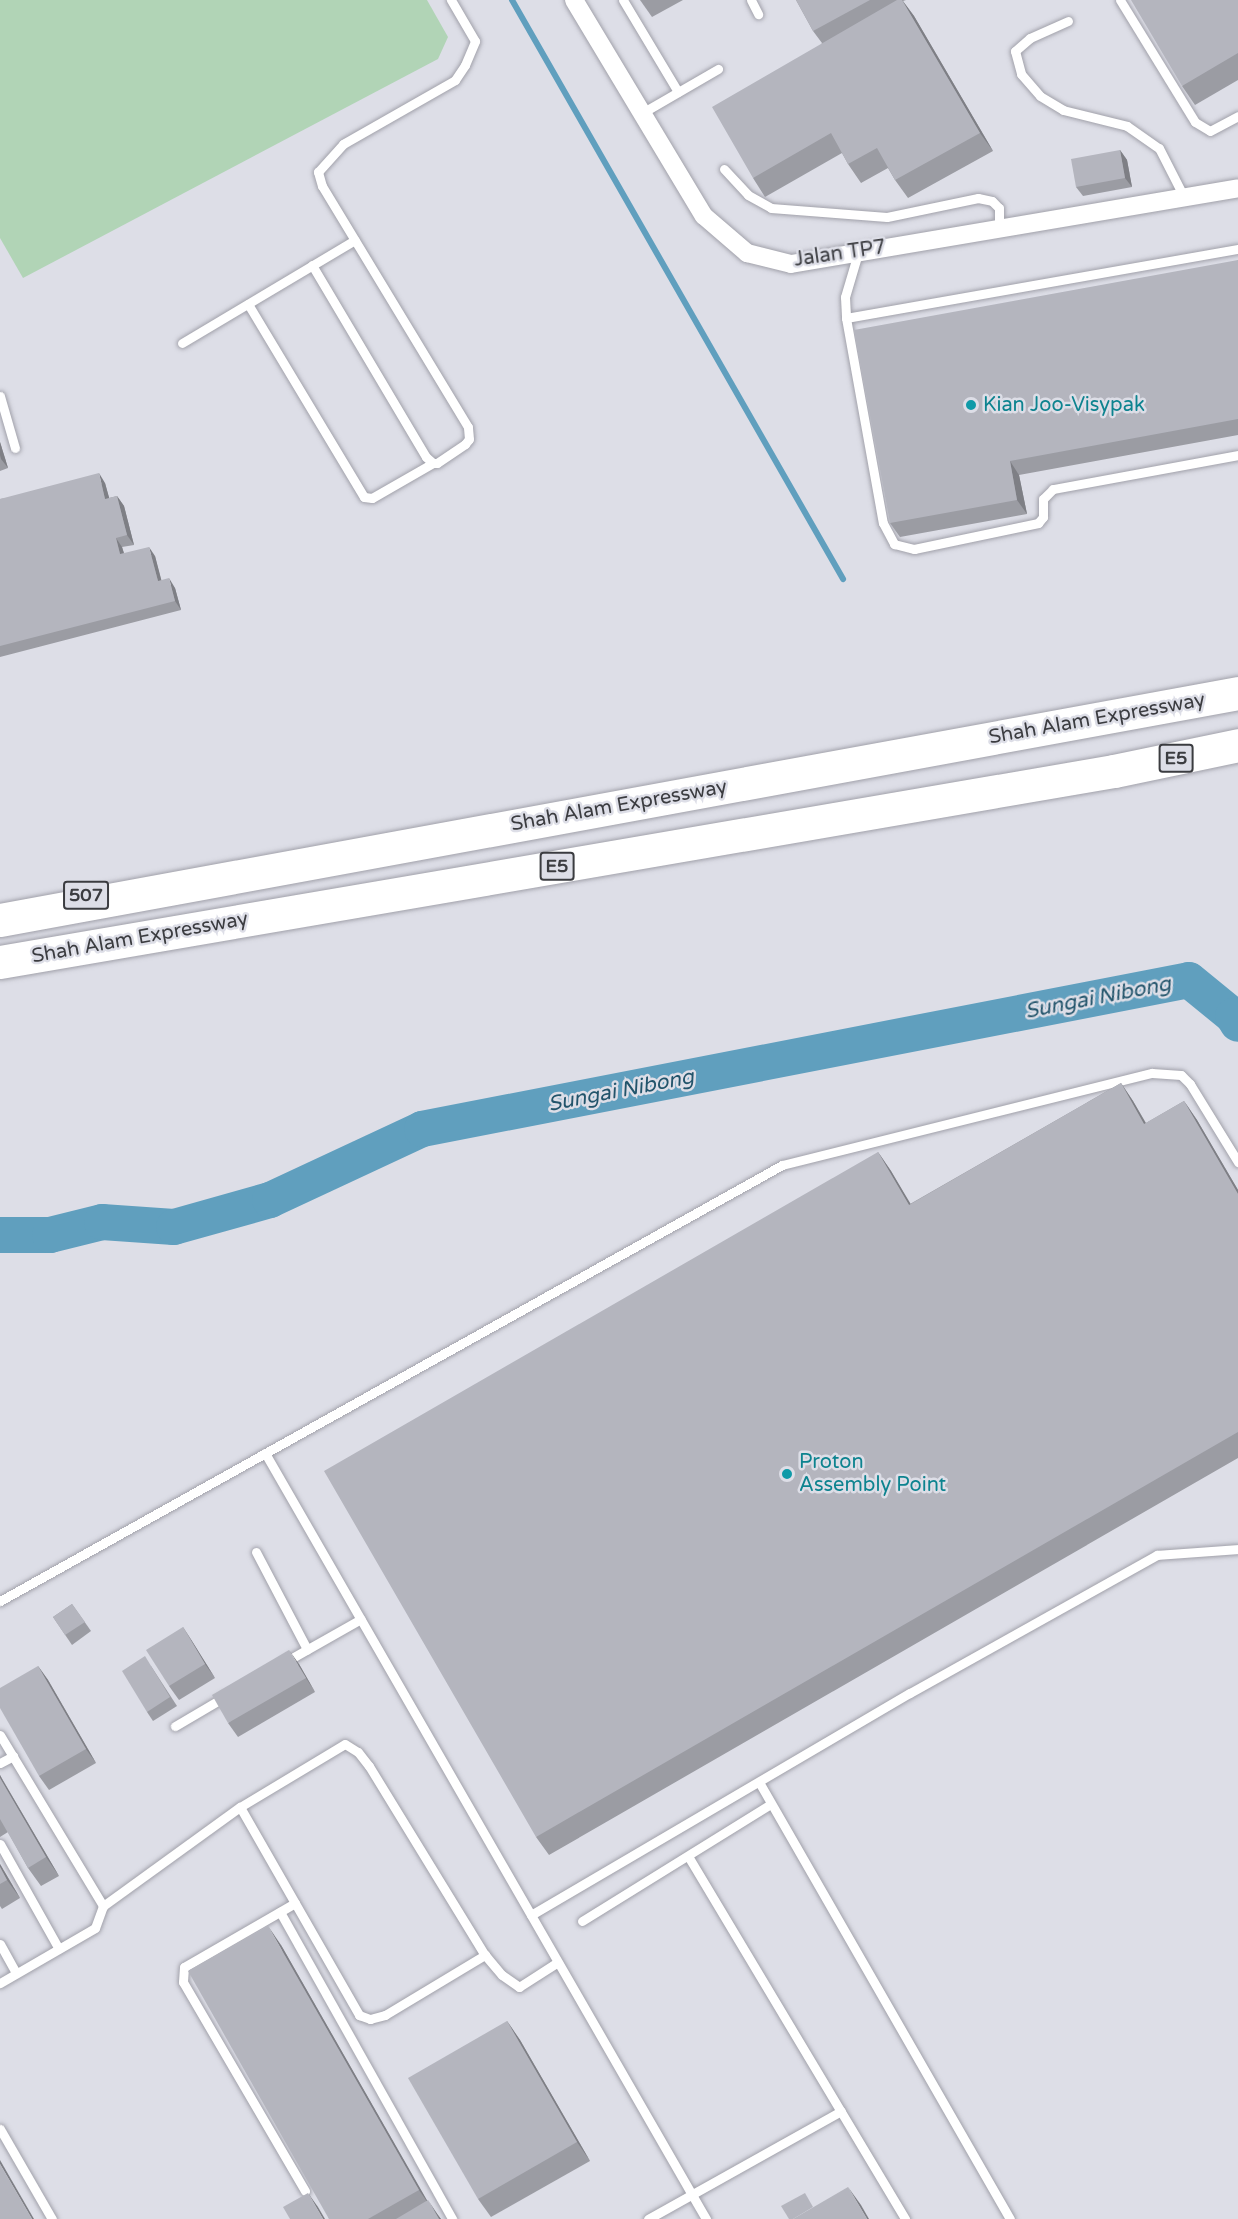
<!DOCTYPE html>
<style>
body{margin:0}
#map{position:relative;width:1238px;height:2219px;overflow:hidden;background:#dddee7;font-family:"Varela Round",sans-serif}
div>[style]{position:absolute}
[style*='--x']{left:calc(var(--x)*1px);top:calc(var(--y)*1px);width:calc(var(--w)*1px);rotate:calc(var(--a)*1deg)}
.green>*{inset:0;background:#b1d4b6}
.stream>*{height:6px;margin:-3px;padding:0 3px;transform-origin:3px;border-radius:3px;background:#609fbe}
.river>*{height:36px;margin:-18px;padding:0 18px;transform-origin:18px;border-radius:18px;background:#609fbe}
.roads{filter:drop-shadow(0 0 2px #a1a1aa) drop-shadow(0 0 2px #a1a1aa)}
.service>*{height:9px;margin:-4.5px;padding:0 4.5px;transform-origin:4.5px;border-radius:4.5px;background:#fff}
.minor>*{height:18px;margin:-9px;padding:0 9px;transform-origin:9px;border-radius:9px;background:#fff}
.motorway>*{height:33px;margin:-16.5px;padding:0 16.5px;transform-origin:16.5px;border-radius:16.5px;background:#fff}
.wall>*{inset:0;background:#9b9ca3}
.shaded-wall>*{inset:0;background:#7e7f85}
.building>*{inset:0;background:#b4b5be}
.dots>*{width:16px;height:16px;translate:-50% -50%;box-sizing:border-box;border:3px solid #dddee7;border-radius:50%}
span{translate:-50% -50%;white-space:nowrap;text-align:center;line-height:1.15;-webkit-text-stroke:5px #dddee7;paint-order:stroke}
.shield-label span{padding:2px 4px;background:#dddee7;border:2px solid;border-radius:4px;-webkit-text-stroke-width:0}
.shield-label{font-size:18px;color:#3b3c40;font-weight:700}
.street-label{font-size:20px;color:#3b3c40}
.culture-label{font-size:20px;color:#0d838f}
.left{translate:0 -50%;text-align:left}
.water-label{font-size:21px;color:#22546b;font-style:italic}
</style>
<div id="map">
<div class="green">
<div style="clip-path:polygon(0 0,427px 0,448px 37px,438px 59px,23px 278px,0 238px)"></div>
</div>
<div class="stream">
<div style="--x:512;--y:0;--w:667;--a:60.24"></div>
</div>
<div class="river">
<div style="--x:0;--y:1235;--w:50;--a:0"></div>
<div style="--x:50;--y:1235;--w:54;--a:-14"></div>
<div style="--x:102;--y:1222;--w:72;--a:4"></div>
<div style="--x:174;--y:1227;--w:100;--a:-15.7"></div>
<div style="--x:270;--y:1200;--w:168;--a:-25"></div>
<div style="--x:422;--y:1129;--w:781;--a:-10.99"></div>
<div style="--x:1189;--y:980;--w:57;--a:39.3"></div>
<div style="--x:1233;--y:1016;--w:9;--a:58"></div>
</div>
<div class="roads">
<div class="service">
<div style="--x:623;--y:0;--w:107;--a:59.1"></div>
<div style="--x:751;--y:0;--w:16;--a:63"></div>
<div style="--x:1120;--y:0;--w:143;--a:58.4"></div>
<div style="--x:1195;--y:122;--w:17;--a:31"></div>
<div style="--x:1210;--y:131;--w:32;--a:-28"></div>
<div style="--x:1068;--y:21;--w:42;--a:155.9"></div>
<div style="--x:1030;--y:38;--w:20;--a:139"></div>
<div style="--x:1015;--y:51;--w:24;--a:75"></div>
<div style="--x:1021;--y:74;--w:29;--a:49"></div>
<div style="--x:1040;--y:96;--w:27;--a:31"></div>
<div style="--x:1063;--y:110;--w:66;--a:14"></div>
<div style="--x:1127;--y:126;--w:39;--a:35"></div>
<div style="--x:1159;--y:148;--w:55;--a:63"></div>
<div style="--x:642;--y:113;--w:88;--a:-30.1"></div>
<div style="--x:724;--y:169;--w:35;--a:47"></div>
<div style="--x:748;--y:195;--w:26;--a:29"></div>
<div style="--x:771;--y:208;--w:116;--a:4.4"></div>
<div style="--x:887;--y:217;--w:93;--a:-11.8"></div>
<div style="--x:978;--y:198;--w:14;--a:12"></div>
<div style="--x:992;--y:201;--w:10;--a:45"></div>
<div style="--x:999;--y:208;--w:20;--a:90"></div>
<div style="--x:858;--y:253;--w:46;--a:106.5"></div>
<div style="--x:845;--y:297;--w:21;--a:87"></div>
<div style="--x:846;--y:318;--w:208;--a:79.8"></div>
<div style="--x:883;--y:523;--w:24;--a:62"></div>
<div style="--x:894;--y:544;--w:21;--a:14"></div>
<div style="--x:914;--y:549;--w:127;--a:-11.8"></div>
<div style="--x:1038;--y:523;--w:8;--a:-50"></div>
<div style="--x:1043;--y:517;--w:18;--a:-90"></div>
<div style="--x:1043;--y:499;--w:14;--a:-45"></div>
<div style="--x:1053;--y:489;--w:188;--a:-10.4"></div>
<div style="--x:312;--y:265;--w:223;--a:59.3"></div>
<div style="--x:426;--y:457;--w:9;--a:41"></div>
<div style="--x:433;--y:463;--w:4;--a:0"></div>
<div style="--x:437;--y:463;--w:34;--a:-34"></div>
<div style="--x:465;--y:444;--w:6;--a:-51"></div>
<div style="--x:469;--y:439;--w:12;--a:-95"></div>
<div style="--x:468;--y:427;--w:282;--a:-121.2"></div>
<div style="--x:322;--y:186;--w:15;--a:-106"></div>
<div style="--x:318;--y:172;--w:38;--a:-48"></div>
<div style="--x:343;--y:144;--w:129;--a:-29.7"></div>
<div style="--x:455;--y:80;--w:18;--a:-56"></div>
<div style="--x:465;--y:65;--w:26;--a:-67"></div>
<div style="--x:475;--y:41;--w:48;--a:-120.3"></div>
<div style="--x:248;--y:304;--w:225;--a:59"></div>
<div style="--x:364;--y:497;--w:8;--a:7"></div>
<div style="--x:372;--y:498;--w:70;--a:-29.8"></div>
<div style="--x:846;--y:318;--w:398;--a:-10"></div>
<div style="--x:182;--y:343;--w:201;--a:-30.8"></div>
<div style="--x:0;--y:396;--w:54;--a:73.9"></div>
<div style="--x:265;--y:1453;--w:884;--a:60.07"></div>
<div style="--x:256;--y:1552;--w:110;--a:62.3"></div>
<div style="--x:0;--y:1601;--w:895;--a:-29.14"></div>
<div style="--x:782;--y:1165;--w:381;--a:-14"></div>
<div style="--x:1152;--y:1073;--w:29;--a:4"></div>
<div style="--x:1181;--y:1075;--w:13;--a:45"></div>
<div style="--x:1190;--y:1084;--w:92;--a:58.4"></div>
<div style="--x:285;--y:1662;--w:87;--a:-29.5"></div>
<div style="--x:175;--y:1726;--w:59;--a:-30.5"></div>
<div style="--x:0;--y:1735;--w:200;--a:58.9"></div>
<div style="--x:103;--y:1906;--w:23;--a:110"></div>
<div style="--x:95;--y:1928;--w:110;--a:149.9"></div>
<div style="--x:0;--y:1763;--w:15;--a:-28"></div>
<div style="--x:759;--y:1782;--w:504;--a:60.13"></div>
<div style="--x:240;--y:1807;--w:240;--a:60.2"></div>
<div style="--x:359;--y:2015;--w:12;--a:20"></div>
<div style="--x:370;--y:2019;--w:16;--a:-15"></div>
<div style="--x:385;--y:2015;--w:117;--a:-31"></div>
<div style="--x:0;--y:1844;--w:120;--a:60.7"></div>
<div style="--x:688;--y:1856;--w:423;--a:59.1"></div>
<div style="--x:295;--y:1903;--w:128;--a:150"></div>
<div style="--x:184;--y:1967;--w:15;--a:94"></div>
<div style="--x:183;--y:1982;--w:242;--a:59.7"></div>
<div style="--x:103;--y:1906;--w:169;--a:-35.9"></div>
<div style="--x:240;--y:1807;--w:122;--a:-31"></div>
<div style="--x:345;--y:1744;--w:15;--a:32"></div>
<div style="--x:358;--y:1752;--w:18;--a:52"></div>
<div style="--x:369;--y:1766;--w:222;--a:58.5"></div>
<div style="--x:485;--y:1955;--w:26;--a:50"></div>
<div style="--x:502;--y:1975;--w:21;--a:35"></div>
<div style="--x:519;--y:1987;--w:46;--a:-32.7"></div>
<div style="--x:280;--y:1912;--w:352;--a:60.7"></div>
<div style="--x:531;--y:1915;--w:439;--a:-30.4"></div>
<div style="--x:910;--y:1693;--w:283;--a:-29.2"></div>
<div style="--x:1157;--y:1555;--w:81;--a:-4.2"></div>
<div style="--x:582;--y:1921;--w:222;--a:-31.8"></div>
<div style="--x:0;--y:1944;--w:33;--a:61"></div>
<div style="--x:0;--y:2129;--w:104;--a:60"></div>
<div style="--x:648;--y:2219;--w:221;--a:-29.2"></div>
</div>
<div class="minor">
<div style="--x:574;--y:0;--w:252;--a:59"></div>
<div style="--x:704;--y:216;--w:57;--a:40.7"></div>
<div style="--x:747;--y:253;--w:45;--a:14"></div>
<div style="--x:791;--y:264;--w:453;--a:-9.6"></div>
</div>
<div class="motorway">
<div style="--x:0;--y:920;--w:1259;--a:-10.39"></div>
<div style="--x:0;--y:962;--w:1130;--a:-9.73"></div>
<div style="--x:1114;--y:771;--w:127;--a:-11.8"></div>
</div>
</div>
<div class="wall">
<div style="clip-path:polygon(640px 0,683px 0,652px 17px)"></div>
<div style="clip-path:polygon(796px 0,906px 0,903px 1px,914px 16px,993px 151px,908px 198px,895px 180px,888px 168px,861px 183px,848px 164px,842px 153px,765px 197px,753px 178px,822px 43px,813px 31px)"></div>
<div style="clip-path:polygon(1238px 0,1238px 80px,1195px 105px,1182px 86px)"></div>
<div style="clip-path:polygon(1120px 150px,1127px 160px,1132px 187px,1083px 196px,1076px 187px)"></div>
<div style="clip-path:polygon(1238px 260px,1238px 435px,1019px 475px,1027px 514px,900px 537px,890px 523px)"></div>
<div style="clip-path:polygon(0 442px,8px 468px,0 471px)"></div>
<div style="clip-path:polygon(105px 483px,109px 498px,117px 496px,124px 506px,134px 545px,122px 547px,124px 553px,155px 556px,161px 580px,175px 588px,181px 610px,0 657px,0 499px)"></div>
<div style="clip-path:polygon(1121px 1083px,1133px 1101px,1146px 1123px,1184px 1101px,1197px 1120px,1238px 1190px,1238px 1458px,549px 1855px,536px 1837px,878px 1152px,891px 1171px,910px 1204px)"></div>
<div style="clip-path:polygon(72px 1604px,91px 1631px,72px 1645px,53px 1617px)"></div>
<div style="clip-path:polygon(183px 1627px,215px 1678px,179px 1700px,169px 1686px)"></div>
<div style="clip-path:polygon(299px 1664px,315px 1692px,238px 1737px,228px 1723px)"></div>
<div style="clip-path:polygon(38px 1666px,48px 1680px,96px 1763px,49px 1790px,39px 1776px)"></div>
<div style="clip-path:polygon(151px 1666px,177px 1706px,153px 1721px,147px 1712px)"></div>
<div style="clip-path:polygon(0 1775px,59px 1876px,41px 1886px,28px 1868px,8px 1832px,0 1837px)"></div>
<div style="clip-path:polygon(0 1864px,20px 1898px,2px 1909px,0 1906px)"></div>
<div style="clip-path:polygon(281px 1945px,427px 2201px,441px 2219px,329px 2219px)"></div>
<div style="clip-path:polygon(507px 2021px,520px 2040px,590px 2161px,491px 2217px,478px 2199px)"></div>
</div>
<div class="shaded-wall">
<div style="clip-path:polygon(902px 0,914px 16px,993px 151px,980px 133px)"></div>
<div style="clip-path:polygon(1120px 150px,1127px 160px,1132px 187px,1125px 178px)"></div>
<div style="clip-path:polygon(0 442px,8px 468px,1px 459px,0 455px)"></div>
<div style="clip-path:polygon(1010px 461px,1019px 475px,1027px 514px,1017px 500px)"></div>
<div style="clip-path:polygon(99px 473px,105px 483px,112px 508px,105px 499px)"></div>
<div style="clip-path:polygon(117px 496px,124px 506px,134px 545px,127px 535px)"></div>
<div style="clip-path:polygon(116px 538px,122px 547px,127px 564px,120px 554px)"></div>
<div style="clip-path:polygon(149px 547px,155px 556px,164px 590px,158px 581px)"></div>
<div style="clip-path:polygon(169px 578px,175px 588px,181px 610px,175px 601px)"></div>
<div style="clip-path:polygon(1121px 1083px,1133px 1101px,1157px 1143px,1144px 1124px)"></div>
<div style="clip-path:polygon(1184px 1101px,1197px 1120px,1238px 1190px,1238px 1194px)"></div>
<div style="clip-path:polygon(878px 1152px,891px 1171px,922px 1223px,909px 1205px)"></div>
<div style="clip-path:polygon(183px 1627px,192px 1641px,215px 1678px,205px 1664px)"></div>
<div style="clip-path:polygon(289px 1650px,299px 1664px,315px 1692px,306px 1678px)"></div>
<div style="clip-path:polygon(38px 1666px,48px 1680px,96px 1763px,86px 1749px)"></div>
<div style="clip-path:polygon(0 1775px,2px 1779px,59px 1876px,46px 1857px,0 1778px)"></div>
<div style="clip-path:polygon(0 1864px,20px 1898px,7px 1880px,0 1867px)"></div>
<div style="clip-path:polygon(268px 1926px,281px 1945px,432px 2209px,419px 2190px)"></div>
<div style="clip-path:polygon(507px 2021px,520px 2040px,590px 2161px,577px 2142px)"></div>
<div style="clip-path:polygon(0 2160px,34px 2219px,32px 2219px,0 2164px)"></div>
<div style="clip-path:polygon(848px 2187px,861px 2205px,869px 2219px,867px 2219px)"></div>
<div style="clip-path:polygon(308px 2193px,318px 2207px,325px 2219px,323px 2219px)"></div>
<div style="clip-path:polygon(428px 2200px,438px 2215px,441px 2219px,439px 2219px)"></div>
</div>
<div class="building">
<div style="clip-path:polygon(796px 0,870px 0,813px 31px)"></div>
<div style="clip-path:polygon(897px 0,902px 0,980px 133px,895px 180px,877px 148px,848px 164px,831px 133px,753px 178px,712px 107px)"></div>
<div style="clip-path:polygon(1131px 0,1238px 0,1238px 53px,1182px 86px)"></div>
<div style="clip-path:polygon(1120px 150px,1125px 178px,1076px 187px,1071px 159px)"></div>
<div style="clip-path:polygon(1238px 260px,1238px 419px,1010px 461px,1017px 500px,890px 523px,854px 330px)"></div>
<div style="clip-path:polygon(99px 473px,105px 499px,117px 496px,127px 535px,116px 538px,120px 554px,149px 547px,158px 581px,169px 578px,175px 601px,0 646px,0 499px)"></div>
<div style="clip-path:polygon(1121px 1083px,1144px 1124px,1184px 1101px,1238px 1194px,1238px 1432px,536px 1837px,324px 1471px,878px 1152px,909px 1205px)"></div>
<div style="clip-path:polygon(72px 1604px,85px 1622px,65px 1635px,53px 1617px)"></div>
<div style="clip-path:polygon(183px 1627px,205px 1664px,169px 1686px,146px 1650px)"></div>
<div style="clip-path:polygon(289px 1650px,306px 1678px,228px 1723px,212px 1695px)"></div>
<div style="clip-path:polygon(145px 1656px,170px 1697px,147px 1712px,122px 1671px)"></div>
<div style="clip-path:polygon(38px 1666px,86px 1749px,39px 1776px,0 1708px,0 1688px)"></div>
<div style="clip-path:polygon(0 1778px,46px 1857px,28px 1868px,0 1819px)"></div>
<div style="clip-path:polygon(0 1867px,7px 1880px,0 1884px)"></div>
<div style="clip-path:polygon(268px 1926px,419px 2190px,368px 2219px,329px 2219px,188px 1971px)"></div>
<div style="clip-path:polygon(507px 2021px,577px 2142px,478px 2199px,408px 2078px)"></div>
<div style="clip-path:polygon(0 2164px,32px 2219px,0 2219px)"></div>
<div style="clip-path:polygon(848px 2187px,867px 2219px,793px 2219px)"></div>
<div style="clip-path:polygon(308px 2193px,323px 2219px,290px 2219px,283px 2207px)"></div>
<div style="clip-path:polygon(805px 2193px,813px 2207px,793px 2219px,789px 2219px,781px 2206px)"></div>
<div style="clip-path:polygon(428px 2200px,439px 2219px,396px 2219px)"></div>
</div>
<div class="dots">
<div style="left:971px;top:405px;background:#0f9aa8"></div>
<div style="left:787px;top:1474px;background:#0f9aa8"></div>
</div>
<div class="shield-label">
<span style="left:1176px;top:758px">E5</span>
<span style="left:557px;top:866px">E5</span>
<span style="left:86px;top:895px">507</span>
</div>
<div class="street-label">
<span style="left:840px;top:254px;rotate:-8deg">Jalan TP7</span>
<span style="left:1097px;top:719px;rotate:-10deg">Shah Alam Expressway</span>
<span style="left:619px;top:806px;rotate:-10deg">Shah Alam Expressway</span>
<span style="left:140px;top:938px;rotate:-10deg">Shah Alam Expressway</span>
</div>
<div class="culture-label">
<span class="left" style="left:983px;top:405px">Kian Joo-Visypak</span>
<span class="left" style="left:799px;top:1474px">Proton<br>Assembly Point</span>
</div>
<div class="water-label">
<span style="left:1098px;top:998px;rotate:-11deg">Sungai Nibong</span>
<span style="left:621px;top:1091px;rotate:-11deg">Sungai Nibong</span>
</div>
</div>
